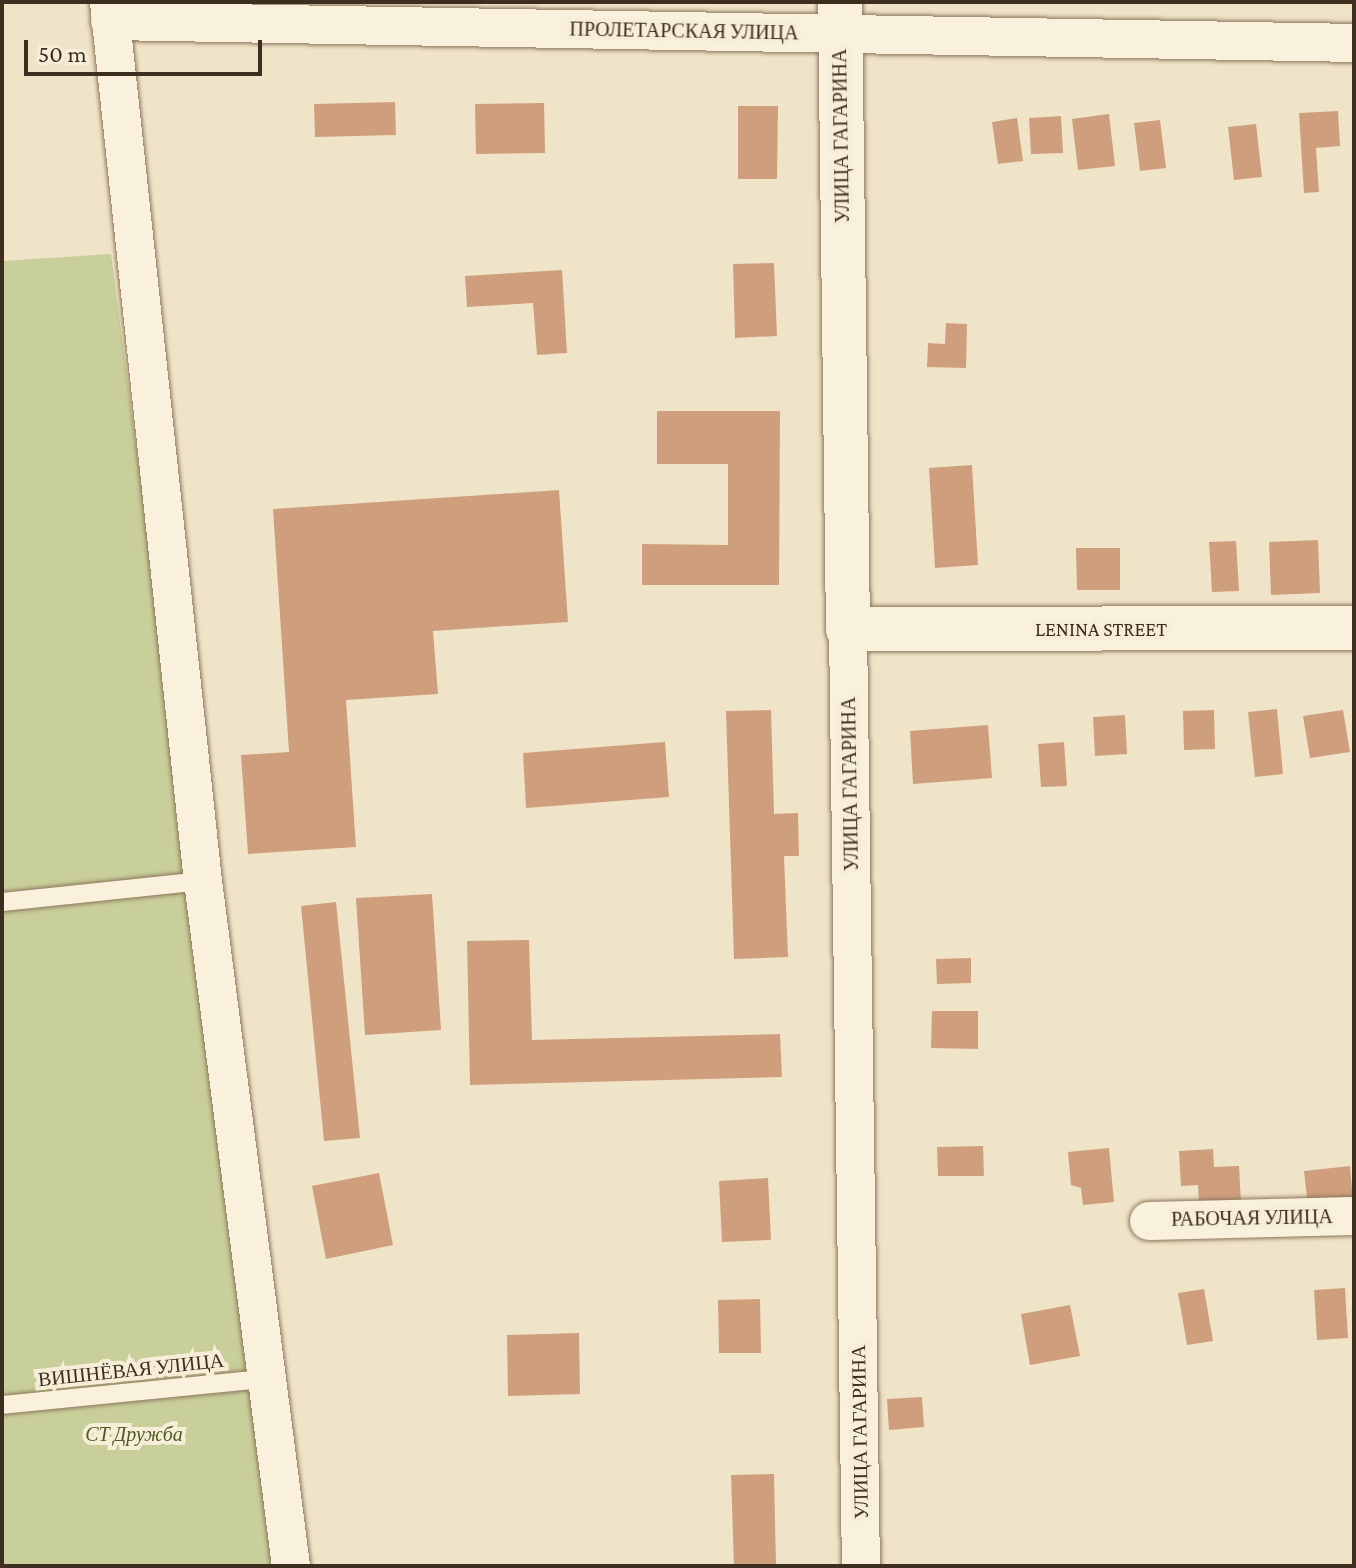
<!DOCTYPE html>
<meta charset="utf-8">
<style>
body{margin:0}
#map{position:relative;width:1356px;height:1568px;overflow:hidden;background:#f0e4c8;font-family:"Crimson Pro",serif}
div>[style]{position:absolute}
[style*='--x']{left:calc(var(--x)*1px);top:calc(var(--y)*1px);width:calc(var(--w)*1px);rotate:calc(var(--a)*1deg)}
.green>*{inset:0;background:#c9cf9b}
.building>*{inset:0;background:#cf9f7d}
.roads{filter:drop-shadow(0 0 2px #8d765c) drop-shadow(0 0 2px #8d765c)}
.service>*{height:18px;margin:-9px;padding:0 9px;transform-origin:9px;border-radius:9px;background:#faf1dc}
.minor>*{height:38px;margin:-19px;padding:0 19px;transform-origin:19px;border-radius:19px;background:#faf1dc}
.tertiary>*{height:44px;margin:-22px;padding:0 22px;transform-origin:22px;border-radius:22px;background:#faf1dc}
span{translate:-50% -50%;white-space:nowrap;text-align:center;line-height:1.15;-webkit-text-stroke:8px #f7eed8;paint-order:stroke}
.street-label{font-size:20px;color:#3d2e20}
.park-label{font-size:20px;color:#4d5a26;font-style:italic}
.frame{position:absolute;inset:0;border:4px solid #3d2e20;pointer-events:none}
.scale{position:absolute;left:24px;top:40px;width:238px;height:36px;box-sizing:border-box;border:4px solid #3d2e20;border-top:0;padding-left:10px;font-size:24px;line-height:28px;white-space:nowrap;color:#3d2e20;-webkit-text-stroke:6px #f7eed8;paint-order:stroke}
</style>
<div id="map">
<div class="green">
<div style="clip-path:polygon(111px 254px,283px 1566px,2px 1566px,2px 261px)"></div>
</div>
<div class="building">
<div style="clip-path:polygon(395px 102px,396px 135px,315px 137px,314px 104px)"></div>
<div style="clip-path:polygon(544px 103px,545px 153px,476px 154px,475px 104px)"></div>
<div style="clip-path:polygon(738px 106px,778px 106px,777px 179px,738px 179px)"></div>
<div style="clip-path:polygon(1338px 111px,1340px 146px,1316px 148px,1319px 192px,1304px 193px,1299px 113px)"></div>
<div style="clip-path:polygon(1109px 114px,1115px 166px,1078px 170px,1072px 119px)"></div>
<div style="clip-path:polygon(1061px 116px,1063px 153px,1031px 154px,1029px 118px)"></div>
<div style="clip-path:polygon(1017px 118px,1023px 161px,998px 164px,992px 122px)"></div>
<div style="clip-path:polygon(1160px 120px,1166px 168px,1140px 171px,1134px 123px)"></div>
<div style="clip-path:polygon(1256px 124px,1262px 177px,1234px 180px,1228px 127px)"></div>
<div style="clip-path:polygon(774px 263px,777px 336px,735px 338px,733px 264px)"></div>
<div style="clip-path:polygon(562px 270px,567px 353px,537px 355px,533px 303px,467px 307px,465px 276px)"></div>
<div style="clip-path:polygon(946px 323px,967px 324px,966px 368px,927px 367px,928px 343px,945px 344px)"></div>
<div style="clip-path:polygon(657px 411px,780px 411px,779px 585px,642px 585px,642px 544px,728px 545px,728px 464px,657px 464px)"></div>
<div style="clip-path:polygon(972px 465px,978px 565px,935px 568px,929px 468px)"></div>
<div style="clip-path:polygon(559px 490px,568px 622px,433px 631px,438px 694px,346px 700px,356px 847px,248px 854px,241px 755px,289px 752px,273px 509px)"></div>
<div style="clip-path:polygon(1318px 540px,1320px 593px,1271px 595px,1269px 542px)"></div>
<div style="clip-path:polygon(1236px 541px,1239px 591px,1212px 592px,1209px 542px)"></div>
<div style="clip-path:polygon(1076px 548px,1120px 548px,1120px 590px,1077px 590px)"></div>
<div style="clip-path:polygon(1277px 709px,1283px 774px,1255px 777px,1248px 712px)"></div>
<div style="clip-path:polygon(771px 710px,774px 814px,798px 813px,799px 856px,784px 856px,788px 957px,734px 959px,726px 711px)"></div>
<div style="clip-path:polygon(1214px 710px,1215px 749px,1184px 750px,1183px 711px)"></div>
<div style="clip-path:polygon(1343px 710px,1350px 752px,1310px 758px,1303px 716px)"></div>
<div style="clip-path:polygon(1125px 715px,1127px 754px,1095px 756px,1093px 717px)"></div>
<div style="clip-path:polygon(988px 725px,992px 778px,913px 784px,910px 731px)"></div>
<div style="clip-path:polygon(665px 742px,669px 797px,526px 808px,523px 753px)"></div>
<div style="clip-path:polygon(1064px 742px,1067px 786px,1041px 787px,1038px 744px)"></div>
<div style="clip-path:polygon(432px 894px,441px 1030px,365px 1035px,356px 898px)"></div>
<div style="clip-path:polygon(336px 902px,360px 1138px,324px 1141px,301px 906px)"></div>
<div style="clip-path:polygon(529px 940px,532px 1040px,780px 1034px,782px 1077px,470px 1085px,467px 941px)"></div>
<div style="clip-path:polygon(971px 958px,971px 983px,937px 984px,936px 959px)"></div>
<div style="clip-path:polygon(932px 1011px,978px 1011px,978px 1049px,931px 1048px)"></div>
<div style="clip-path:polygon(983px 1146px,984px 1176px,938px 1176px,937px 1147px)"></div>
<div style="clip-path:polygon(1109px 1148px,1114px 1202px,1083px 1205px,1081px 1188px,1071px 1185px,1068px 1152px)"></div>
<div style="clip-path:polygon(1213px 1149px,1214px 1167px,1239px 1166px,1241px 1202px,1199px 1205px,1198px 1185px,1181px 1186px,1179px 1151px)"></div>
<div style="clip-path:polygon(1350px 1166px,1353px 1201px,1308px 1206px,1304px 1171px)"></div>
<div style="clip-path:polygon(379px 1173px,393px 1245px,326px 1259px,312px 1186px)"></div>
<div style="clip-path:polygon(768px 1178px,771px 1240px,722px 1242px,719px 1181px)"></div>
<div style="clip-path:polygon(1345px 1288px,1348px 1338px,1317px 1340px,1314px 1290px)"></div>
<div style="clip-path:polygon(1204px 1289px,1213px 1341px,1187px 1345px,1178px 1293px)"></div>
<div style="clip-path:polygon(760px 1299px,761px 1353px,719px 1353px,718px 1300px)"></div>
<div style="clip-path:polygon(1070px 1305px,1080px 1356px,1030px 1365px,1021px 1314px)"></div>
<div style="clip-path:polygon(579px 1333px,580px 1394px,508px 1396px,507px 1335px)"></div>
<div style="clip-path:polygon(922px 1397px,924px 1427px,889px 1430px,887px 1399px)"></div>
<div style="clip-path:polygon(774px 1474px,776px 1566px,734px 1566px,731px 1475px)"></div>
</div>
<div class="roads">
<div class="service">
<div style="--x:2;--y:902;--w:202;--a:-6"></div>
<div style="--x:2;--y:1405;--w:263;--a:-5.7"></div>
</div>
<div class="minor">
<div style="--x:109;--y:2;--w:884;--a:83.9"></div>
<div style="--x:203;--y:881;--w:691;--a:82.68"></div>
<div style="--x:110;--y:21;--w:1244;--a:1.01"></div>
<div style="--x:848;--y:629;--w:937;--a:89.21"></div>
<div style="--x:1149;--y:1221;--w:205;--a:-1.4"></div>
</div>
<div class="tertiary">
<div style="--x:840;--y:2;--w:627;--a:89.27"></div>
<div style="--x:848;--y:629;--w:506;--a:-0.11"></div>
</div>
</div>
<div class="street-label">
<span style="left:684px;top:31px;rotate:1deg">ПРОЛЕТАРСКАЯ УЛИЦА</span>
<span style="left:841px;top:136px;rotate:-91deg">УЛИЦА ГАГАРИНА</span>
<span style="left:1101px;top:629px">LENINA STREET</span>
<span style="left:850px;top:784px;rotate:-91deg">УЛИЦА ГАГАРИНА</span>
<span style="left:1252px;top:1218px;rotate:-1deg">РАБОЧАЯ УЛИЦА</span>
<span style="left:131px;top:1370px;rotate:-6deg">ВИШНЁВАЯ УЛИЦА</span>
<span style="left:860px;top:1432px;rotate:-91deg">УЛИЦА ГАГАРИНА</span>
</div>
<div class="park-label">
<span style="left:134px;top:1434px">СТ Дружба</span>
</div>
<div class="frame"></div>
<div class="scale">50 m</div>
</div>
